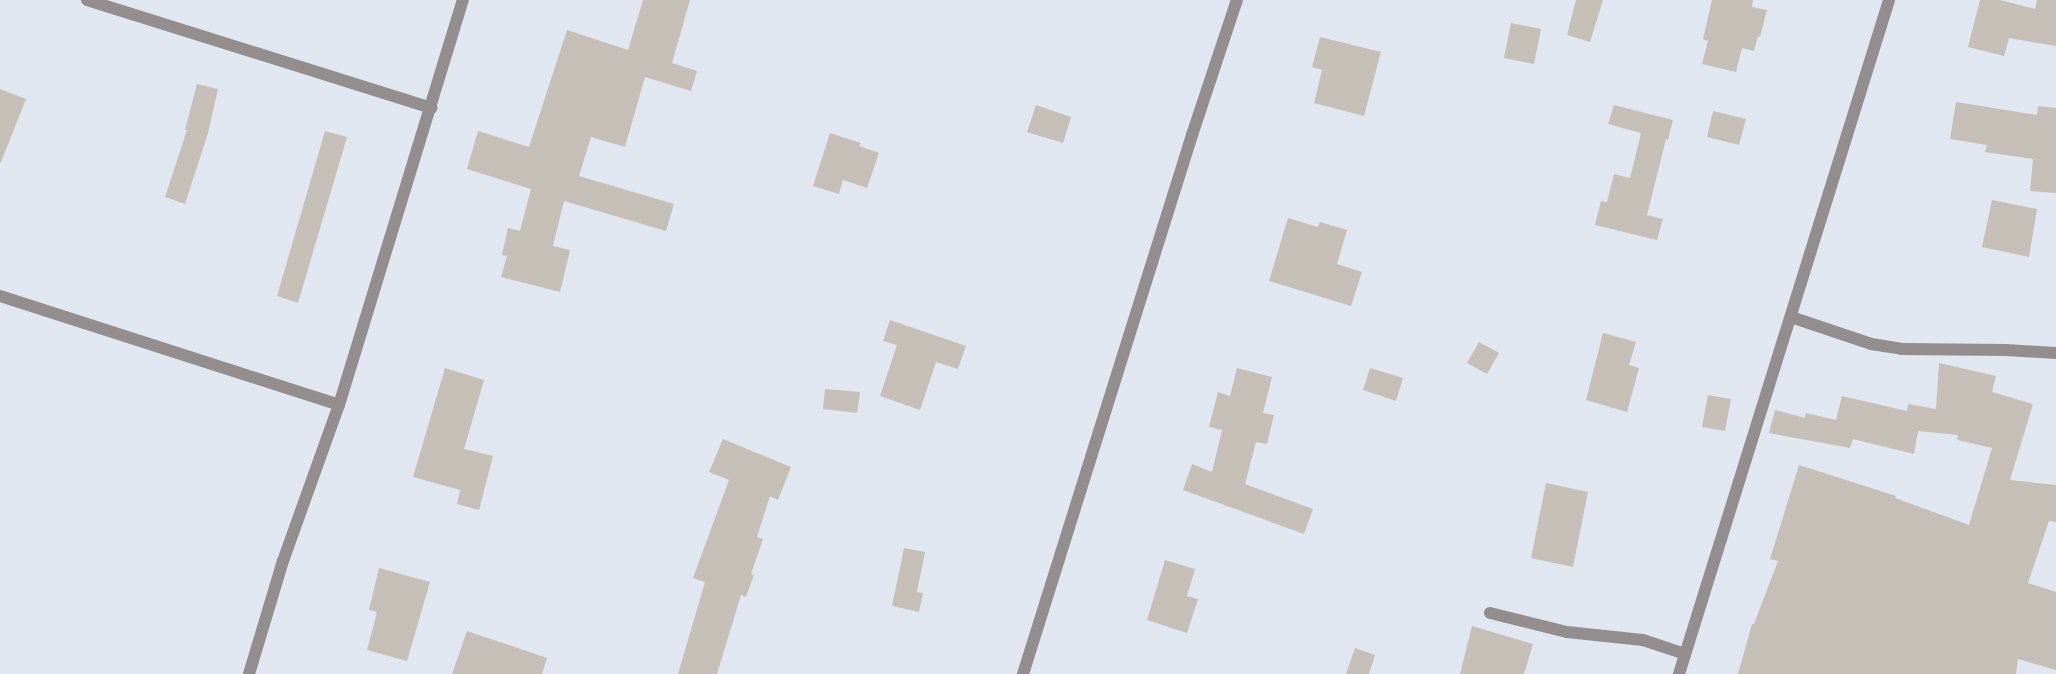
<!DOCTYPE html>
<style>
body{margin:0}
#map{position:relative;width:2056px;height:674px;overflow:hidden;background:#e0e7f0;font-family:"Source Sans 3",sans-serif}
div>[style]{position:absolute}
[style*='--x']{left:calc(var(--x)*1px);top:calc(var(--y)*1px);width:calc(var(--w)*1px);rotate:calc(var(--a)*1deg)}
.building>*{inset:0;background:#c6bfb7}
.minor>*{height:12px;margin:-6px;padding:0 6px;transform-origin:6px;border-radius:6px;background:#938e8d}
span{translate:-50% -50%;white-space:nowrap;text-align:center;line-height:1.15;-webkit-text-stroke:4px #edf4fd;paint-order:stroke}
</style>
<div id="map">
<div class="building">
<div style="clip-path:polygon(643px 0,690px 0,672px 63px,697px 71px,691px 91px,645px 77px,625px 147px,591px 137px,579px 176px,674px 204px,666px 231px,564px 201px,553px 246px,570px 250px,560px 292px,501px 277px,507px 256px,502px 255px,508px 228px,520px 231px,531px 189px,467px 169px,478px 131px,529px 147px,567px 30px,628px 50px)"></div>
<div style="clip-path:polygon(1576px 0,1603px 0,1590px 42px,1567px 35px)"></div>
<div style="clip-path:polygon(1712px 0,1753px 0,1752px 7px,1767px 10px,1760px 37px,1758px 36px,1754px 51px,1742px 48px,1736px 72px,1702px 64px,1708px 41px,1703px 39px)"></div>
<div style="clip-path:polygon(1980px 0,2000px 0,2035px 9px,2037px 0,2056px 0,2056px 46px,2009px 38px,2004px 56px,1968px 47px)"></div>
<div style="clip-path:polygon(1511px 23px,1541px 29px,1534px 64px,1504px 58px)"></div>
<div style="clip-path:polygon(1320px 37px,1381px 52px,1364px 116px,1314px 103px,1322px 70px,1312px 67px)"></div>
<div style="clip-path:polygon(197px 84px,218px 89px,208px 133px,185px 204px,165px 197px,187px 130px,185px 130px)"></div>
<div style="clip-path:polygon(0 89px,26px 99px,1px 162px,0 162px)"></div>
<div style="clip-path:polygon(1956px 102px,2037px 115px,2038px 106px,2056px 108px,2056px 193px,2030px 191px,2033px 159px,1985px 152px,1987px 145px,1950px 139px)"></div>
<div style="clip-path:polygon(1036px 105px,1071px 117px,1063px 143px,1027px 132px)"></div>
<div style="clip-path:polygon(1614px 105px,1673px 120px,1668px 140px,1666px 139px,1647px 215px,1663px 219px,1657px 240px,1595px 225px,1601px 201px,1607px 202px,1614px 174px,1630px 178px,1641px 133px,1608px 124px)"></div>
<div style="clip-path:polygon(1713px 111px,1746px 119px,1739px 145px,1707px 137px)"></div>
<div style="clip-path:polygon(325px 131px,347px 137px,298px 303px,277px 296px)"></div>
<div style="clip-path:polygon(830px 133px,861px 143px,859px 146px,879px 153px,867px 188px,843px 180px,839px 194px,813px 186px)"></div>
<div style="clip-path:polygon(1992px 200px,2037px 209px,2029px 257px,1982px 247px)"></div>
<div style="clip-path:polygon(1288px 218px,1318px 227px,1320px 222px,1347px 230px,1337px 264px,1362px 272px,1351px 306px,1269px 281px)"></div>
<div style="clip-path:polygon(890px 320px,966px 346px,958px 369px,936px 362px,920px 410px,880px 396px,897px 345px,883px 341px)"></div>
<div style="clip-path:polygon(1603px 333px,1636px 342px,1629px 365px,1639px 368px,1627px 412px,1586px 400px)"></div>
<div style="clip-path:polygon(1479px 342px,1499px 353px,1487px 374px,1467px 363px)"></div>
<div style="clip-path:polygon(1939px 363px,1996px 376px,1992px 392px,2033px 404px,2010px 480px,2056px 485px,2056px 522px,2049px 521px,2028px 583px,2056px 592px,2056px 670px,2018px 659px,2016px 674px,1738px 674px,1752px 624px,1754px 624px,1778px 561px,1770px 559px,1799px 465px,1896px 496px,1895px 498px,1969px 525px,1992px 448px,1957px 440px,1958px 435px,1918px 431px,1914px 454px,1853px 439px,1850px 448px,1769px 433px,1775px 410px,1805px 418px,1806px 413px,1836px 420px,1842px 396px,1907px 411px,1908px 404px,1936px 409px)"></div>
<div style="clip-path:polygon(445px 368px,484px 380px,464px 449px,493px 456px,479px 510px,457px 504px,460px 490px,413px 477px)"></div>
<div style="clip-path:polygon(1237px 368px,1272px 377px,1263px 413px,1274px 415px,1267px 444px,1256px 442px,1245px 484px,1313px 509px,1304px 534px,1183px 490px,1192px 464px,1212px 472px,1222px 430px,1209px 427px,1218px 392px,1230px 396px)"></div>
<div style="clip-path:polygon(1370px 368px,1403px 378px,1396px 401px,1363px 390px)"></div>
<div style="clip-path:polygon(825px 389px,860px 392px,857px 413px,823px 409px)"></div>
<div style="clip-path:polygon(1708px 395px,1731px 399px,1725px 431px,1702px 427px)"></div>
<div style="clip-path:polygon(723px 439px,791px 467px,778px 500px,770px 496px,757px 537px,763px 539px,751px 574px,754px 575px,746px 597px,741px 595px,717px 674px,678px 674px,705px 582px,693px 578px,729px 480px,709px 472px)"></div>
<div style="clip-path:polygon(1546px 483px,1588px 492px,1573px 567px,1531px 558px)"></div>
<div style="clip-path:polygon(904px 548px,925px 552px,917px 592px,923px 593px,919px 612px,892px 606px)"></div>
<div style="clip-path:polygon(1165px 560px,1195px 569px,1187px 596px,1198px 599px,1187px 633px,1147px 620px)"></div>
<div style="clip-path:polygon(379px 568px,430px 582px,407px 661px,367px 650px,377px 612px,369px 610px)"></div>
<div style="clip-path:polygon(1472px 626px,1533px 644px,1524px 674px,1460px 674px)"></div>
<div style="clip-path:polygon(467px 631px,547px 658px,542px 674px,452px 674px)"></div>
<div style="clip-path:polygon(1355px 648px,1375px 655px,1369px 674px,1346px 674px)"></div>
</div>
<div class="minor">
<div style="--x:87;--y:0;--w:361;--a:17.4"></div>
<div style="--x:0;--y:296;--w:356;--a:17.8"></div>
<div style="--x:1791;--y:317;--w:84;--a:18.6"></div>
<div style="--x:1871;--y:344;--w:30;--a:9"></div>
<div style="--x:1901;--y:349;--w:105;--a:0.5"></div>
<div style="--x:2006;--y:350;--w:50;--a:3.4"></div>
<div style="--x:1490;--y:613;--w:79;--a:13.9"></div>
<div style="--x:1567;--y:632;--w:76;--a:6"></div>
<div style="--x:1643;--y:640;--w:44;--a:18.4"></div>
<div style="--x:249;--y:674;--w:118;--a:-73.3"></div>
<div style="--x:283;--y:561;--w:166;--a:-70.3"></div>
<div style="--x:339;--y:405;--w:424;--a:-73"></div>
<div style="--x:1023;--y:674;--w:565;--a:-72.59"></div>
<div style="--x:1192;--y:135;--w:142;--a:-71.6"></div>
<div style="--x:1679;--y:674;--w:706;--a:-72.69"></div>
</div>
</div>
